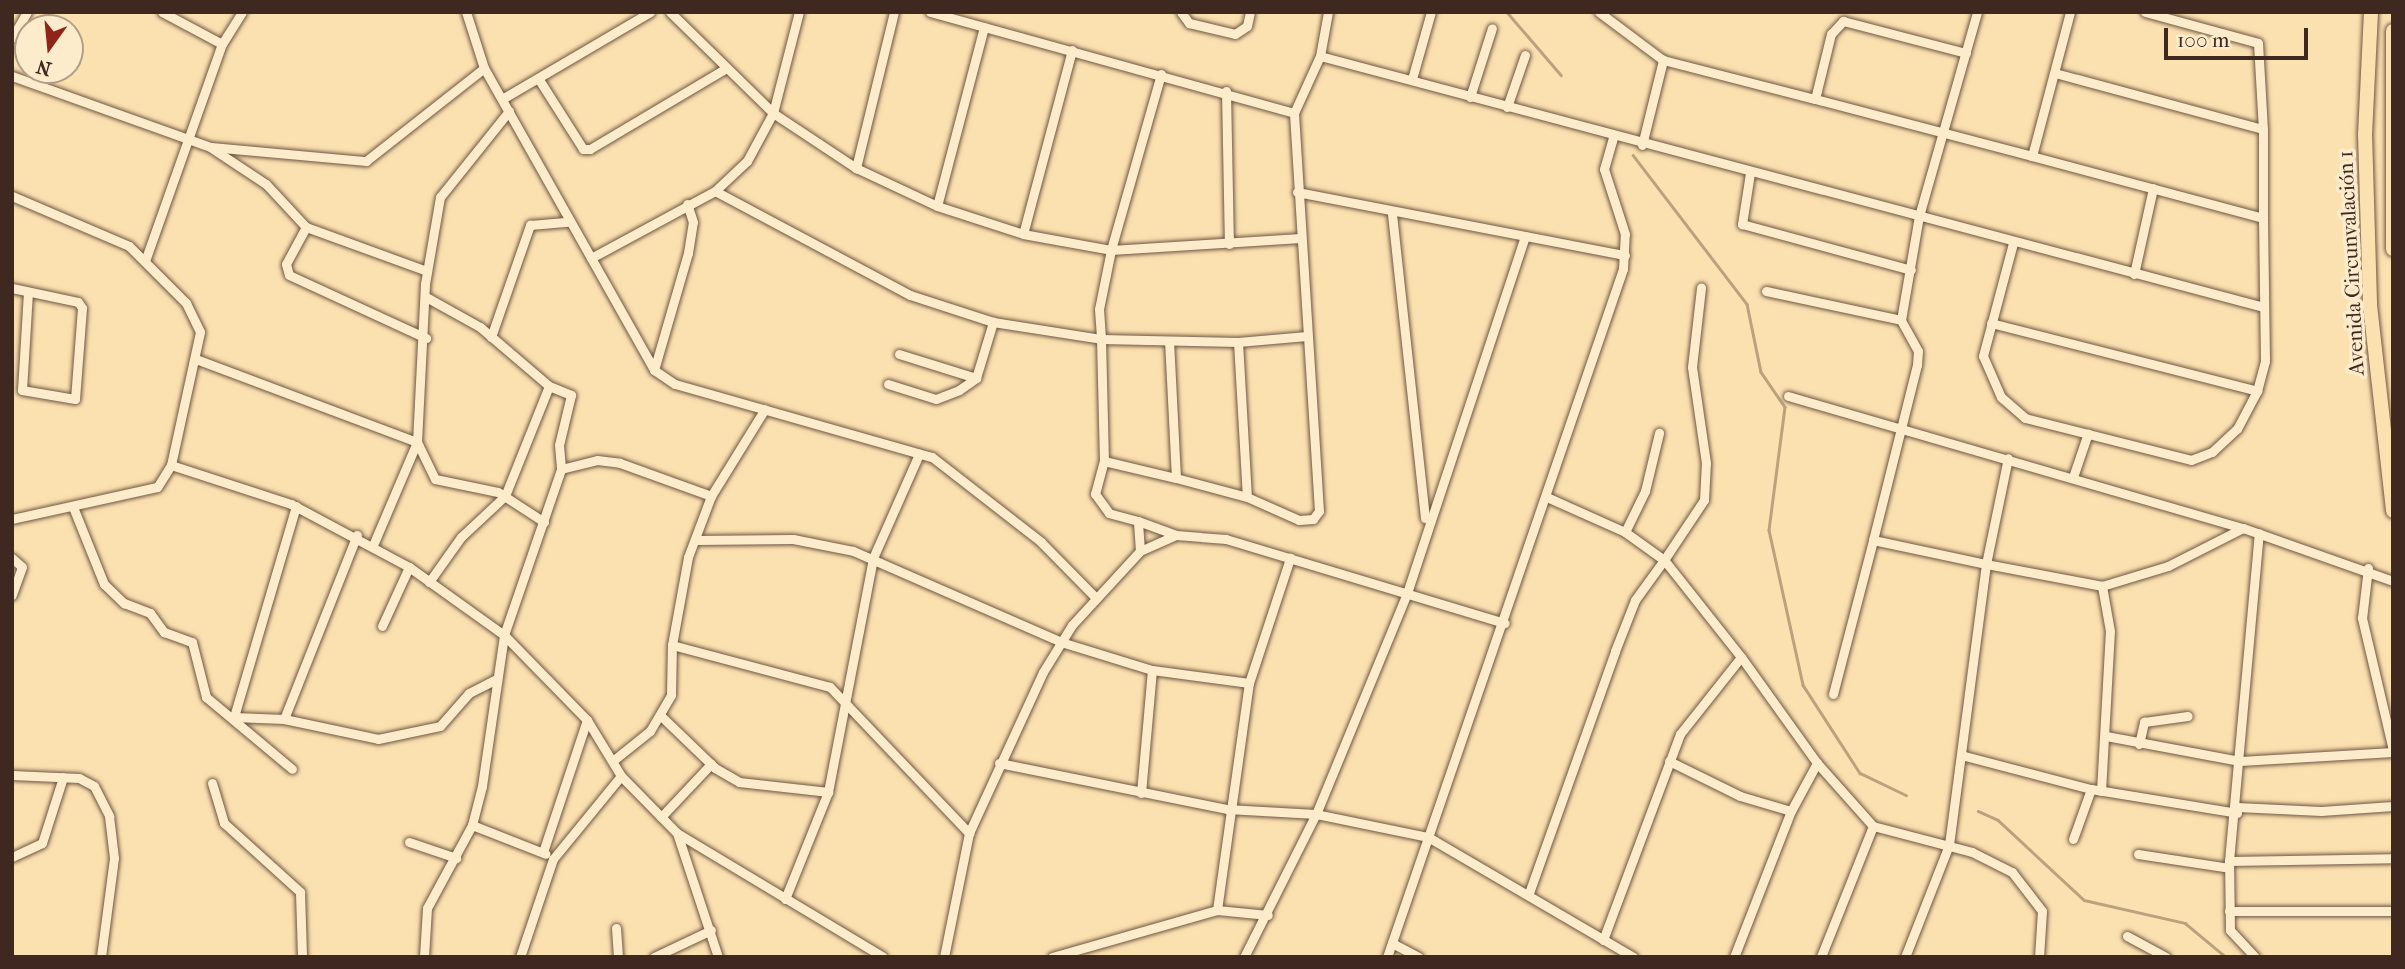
<!DOCTYPE html>
<meta charset="utf-8">
<style>
body{margin:0}
#map{position:relative;width:2405px;height:969px;overflow:hidden;background:#fce1b0;font-family:"IM FELL French Canon",serif}
div>[style]{position:absolute}
[style*='--x']{left:calc(var(--x)*1px);top:calc(var(--y)*1px);width:calc(var(--w)*1px);rotate:calc(var(--a)*1deg)}
.stream>*{height:2.5px;margin:-1.25px;padding:0 1.25px;transform-origin:1.25px;border-radius:1.25px;background:#bba27f}
.roads{filter:drop-shadow(0 0 2px #6e5643) drop-shadow(0 0 2px #6e5643)}
.minor>*{height:9px;margin:-4.5px;padding:0 4.5px;transform-origin:4.5px;border-radius:4.5px;background:#fdeccc}
.primary>*{height:14px;margin:-7px;padding:0 7px;transform-origin:7px;border-radius:7px;background:#fce1b0}
span{translate:-50% -50%;white-space:nowrap;text-align:center;line-height:1.15;-webkit-text-stroke:7px #fdeccc;paint-order:stroke}
.street-label{font-size:21px;color:#3e281f}
.frame{position:absolute;inset:0;border:14px solid #3e281f;pointer-events:none}
.north{position:absolute;left:14px;top:14px;width:70px;height:70px;box-sizing:border-box;background:#fdeccc;border:2px solid #b19e87;border-radius:50%;rotate:195deg;font-size:19px;font-weight:700;line-height:28px;text-align:center;color:#3e281f}
.north::after{content:'';display:block;margin:auto;width:24px;height:32px;background:#8f2418;clip-path:polygon(50% 0,100% 100%,50% 72%,0 100%)}
.scale{position:absolute;left:2164px;top:28px;width:144px;height:32px;box-sizing:border-box;border:4px solid #3e281f;border-top:0;padding-left:9px;font-size:21px;line-height:24px;white-space:nowrap;color:#3e281f;-webkit-text-stroke:5px #fdeccc;paint-order:stroke}
</style>
<div id="map">
<div class="stream">
<div style="--x:1507;--y:12;--w:83;--a:49.4"></div>
<div style="--x:1633;--y:155;--w:188;--a:52.6"></div>
<div style="--x:1747;--y:304;--w:69;--a:78.4"></div>
<div style="--x:1761;--y:372;--w:42;--a:55.6"></div>
<div style="--x:1785;--y:407;--w:124;--a:97.4"></div>
<div style="--x:1769;--y:530;--w:159;--a:77.6"></div>
<div style="--x:1803;--y:685;--w:105;--a:57.1"></div>
<div style="--x:1860;--y:773;--w:51;--a:25.6"></div>
<div style="--x:1978;--y:811;--w:22;--a:24"></div>
<div style="--x:1998;--y:820;--w:117;--a:42.9"></div>
<div style="--x:2084;--y:900;--w:104;--a:12.8"></div>
<div style="--x:2185;--y:923;--w:53;--a:39.7"></div>
</div>
<div class="roads">
<div class="minor">
<div style="--x:466;--y:12;--w:59;--a:72.2"></div>
<div style="--x:484;--y:68;--w:347;--a:60.6"></div>
<div style="--x:654;--y:370;--w:25;--a:34"></div>
<div style="--x:675;--y:384;--w:267;--a:15.9"></div>
<div style="--x:932;--y:457;--w:138;--a:37.9"></div>
<div style="--x:1041;--y:542;--w:78;--a:45.5"></div>
<div style="--x:670;--y:12;--w:144;--a:44.4"></div>
<div style="--x:773;--y:113;--w:100;--a:33.5"></div>
<div style="--x:894;--y:12;--w:161;--a:103.7"></div>
<div style="--x:856;--y:168;--w:89;--a:25.1"></div>
<div style="--x:930;--y:12;--w:378;--a:15.5"></div>
<div style="--x:1181;--y:12;--w:14;--a:54"></div>
<div style="--x:1189;--y:23;--w:47;--a:13.4"></div>
<div style="--x:1235;--y:34;--w:14;--a:-34"></div>
<div style="--x:1247;--y:26;--w:14;--a:-78"></div>
<div style="--x:1599;--y:12;--w:80;--a:36.9"></div>
<div style="--x:2145;--y:12;--w:117;--a:15.3"></div>
<div style="--x:2258;--y:43;--w:86;--a:86.7"></div>
<div style="--x:984;--y:27;--w:185;--a:104.7"></div>
<div style="--x:937;--y:206;--w:90;--a:18"></div>
<div style="--x:12;--y:38;--w:30;--a:-60"></div>
<div style="--x:222;--y:44;--w:38;--a:-58"></div>
<div style="--x:1072;--y:50;--w:190;--a:104.9"></div>
<div style="--x:1023;--y:234;--w:89;--a:10.3"></div>
<div style="--x:1111;--y:250;--w:60;--a:101.5"></div>
<div style="--x:1099;--y:309;--w:30;--a:86"></div>
<div style="--x:1101;--y:339;--w:137;--a:1.3"></div>
<div style="--x:1238;--y:342;--w:155;--a:86.7"></div>
<div style="--x:1320;--y:56;--w:976;--a:14.9"></div>
<div style="--x:2055;--y:73;--w:215;--a:15.1"></div>
<div style="--x:2263;--y:129;--w:89;--a:90"></div>
<div style="--x:1161;--y:74;--w:183;--a:105.9"></div>
<div style="--x:1111;--y:250;--w:190;--a:-3.6"></div>
<div style="--x:12;--y:76;--w:210;--a:19.7"></div>
<div style="--x:210;--y:147;--w:67;--a:33.5"></div>
<div style="--x:266;--y:184;--w:59;--a:47.1"></div>
<div style="--x:306;--y:227;--w:129;--a:20"></div>
<div style="--x:538;--y:78;--w:84;--a:57.6"></div>
<div style="--x:583;--y:149;--w:7;--a:0"></div>
<div style="--x:590;--y:149;--w:155;--a:-30.7"></div>
<div style="--x:1412;--y:79;--w:70;--a:-74.2"></div>
<div style="--x:1226;--y:91;--w:153;--a:88.9"></div>
<div style="--x:1470;--y:97;--w:72;--a:-72.3"></div>
<div style="--x:502;--y:99;--w:172;--a:-30.4"></div>
<div style="--x:1815;--y:99;--w:224;--a:14.7"></div>
<div style="--x:1507;--y:107;--w:55;--a:-70.9"></div>
<div style="--x:509;--y:111;--w:110;--a:128.7"></div>
<div style="--x:440;--y:197;--w:88;--a:99.8"></div>
<div style="--x:425;--y:284;--w:158;--a:92.9"></div>
<div style="--x:417;--y:442;--w:41;--a:64.1"></div>
<div style="--x:435;--y:479;--w:64;--a:11.7"></div>
<div style="--x:498;--y:492;--w:55;--a:33.1"></div>
<div style="--x:1642;--y:145;--w:88;--a:-76.1"></div>
<div style="--x:1663;--y:60;--w:157;--a:14.4"></div>
<div style="--x:1815;--y:99;--w:67;--a:-76.2"></div>
<div style="--x:1831;--y:34;--w:18;--a:-47"></div>
<div style="--x:1843;--y:21;--w:127;--a:14.6"></div>
<div style="--x:211;--y:147;--w:156;--a:5.2"></div>
<div style="--x:366;--y:161;--w:150;--a:-38.2"></div>
<div style="--x:1750;--y:173;--w:52;--a:98.9"></div>
<div style="--x:1742;--y:224;--w:175;--a:15.2"></div>
<div style="--x:715;--y:191;--w:221;--a:28.1"></div>
<div style="--x:910;--y:295;--w:87;--a:18"></div>
<div style="--x:993;--y:322;--w:109;--a:8.9"></div>
<div style="--x:1101;--y:339;--w:122;--a:88.6"></div>
<div style="--x:1297;--y:192;--w:334;--a:10.9"></div>
<div style="--x:12;--y:196;--w:127;--a:23.1"></div>
<div style="--x:129;--y:246;--w:81;--a:45"></div>
<div style="--x:186;--y:303;--w:32;--a:64"></div>
<div style="--x:200;--y:332;--w:136;--a:102.3"></div>
<div style="--x:171;--y:465;--w:26;--a:122"></div>
<div style="--x:157;--y:487;--w:148;--a:167.6"></div>
<div style="--x:1392;--y:214;--w:306;--a:83.8"></div>
<div style="--x:306;--y:227;--w:42;--a:118.4"></div>
<div style="--x:286;--y:264;--w:11;--a:75"></div>
<div style="--x:289;--y:275;--w:151;--a:24.7"></div>
<div style="--x:2013;--y:243;--w:117;--a:104.9"></div>
<div style="--x:1983;--y:356;--w:45;--a:66.3"></div>
<div style="--x:2001;--y:397;--w:32;--a:41"></div>
<div style="--x:2025;--y:418;--w:171;--a:14.2"></div>
<div style="--x:2191;--y:460;--w:22;--a:-21"></div>
<div style="--x:2212;--y:452;--w:34;--a:-43"></div>
<div style="--x:2237;--y:429;--w:43;--a:-62.2"></div>
<div style="--x:591;--y:258;--w:141;--a:-28.4"></div>
<div style="--x:715;--y:191;--w:44;--a:-43.2"></div>
<div style="--x:747;--y:161;--w:55;--a:-61.6"></div>
<div style="--x:773;--y:113;--w:104;--a:-75.6"></div>
<div style="--x:145;--y:261;--w:230;--a:-70.5"></div>
<div style="--x:222;--y:44;--w:68;--a:-151.9"></div>
<div style="--x:2134;--y:274;--w:88;--a:-77.5"></div>
<div style="--x:12;--y:288;--w:67;--a:12"></div>
<div style="--x:78;--y:302;--w:7;--a:56"></div>
<div style="--x:82;--y:308;--w:91;--a:94.4"></div>
<div style="--x:75;--y:399;--w:54;--a:-170.4"></div>
<div style="--x:22;--y:390;--w:98;--a:-86.5"></div>
<div style="--x:1766;--y:291;--w:138;--a:12.1"></div>
<div style="--x:426;--y:297;--w:62;--a:29.1"></div>
<div style="--x:480;--y:327;--w:91;--a:40.5"></div>
<div style="--x:549;--y:386;--w:24;--a:22"></div>
<div style="--x:571;--y:395;--w:51;--a:103.5"></div>
<div style="--x:559;--y:445;--w:24;--a:85"></div>
<div style="--x:1991;--y:323;--w:275;--a:14.3"></div>
<div style="--x:2257;--y:391;--w:31;--a:-75"></div>
<div style="--x:2265;--y:361;--w:143;--a:-90.8"></div>
<div style="--x:2263;--y:218;--w:239;--a:-165"></div>
<div style="--x:2032;--y:156;--w:149;--a:-75.2"></div>
<div style="--x:491;--y:337;--w:119;--a:-70.8"></div>
<div style="--x:530;--y:225;--w:38;--a:-5"></div>
<div style="--x:1238;--y:342;--w:69;--a:-5"></div>
<div style="--x:899;--y:354;--w:81;--a:17.3"></div>
<div style="--x:196;--y:359;--w:236;--a:20.6"></div>
<div style="--x:417;--y:442;--w:112;--a:113.1"></div>
<div style="--x:654;--y:370;--w:122;--a:-73.8"></div>
<div style="--x:688;--y:253;--w:31;--a:-81"></div>
<div style="--x:693;--y:222;--w:19;--a:-108"></div>
<div style="--x:888;--y:384;--w:50;--a:17.4"></div>
<div style="--x:936;--y:399;--w:25;--a:-21"></div>
<div style="--x:959;--y:390;--w:21;--a:-35"></div>
<div style="--x:976;--y:378;--w:59;--a:-73.1"></div>
<div style="--x:1788;--y:396;--w:474;--a:16.2"></div>
<div style="--x:2243;--y:528;--w:159;--a:19.5"></div>
<div style="--x:171;--y:465;--w:126;--a:18"></div>
<div style="--x:291;--y:504;--w:134;--a:28.1"></div>
<div style="--x:409;--y:567;--w:117;--a:35.6"></div>
<div style="--x:504;--y:635;--w:119;--a:45.7"></div>
<div style="--x:587;--y:720;--w:66;--a:58.7"></div>
<div style="--x:621;--y:776;--w:80;--a:45.5"></div>
<div style="--x:677;--y:833;--w:240;--a:31"></div>
<div style="--x:2073;--y:477;--w:46;--a:-71.2"></div>
<div style="--x:1176;--y:478;--w:73;--a:15"></div>
<div style="--x:1247;--y:497;--w:57;--a:23.9"></div>
<div style="--x:1299;--y:520;--w:14;--a:-4"></div>
<div style="--x:1313;--y:519;--w:10;--a:-53"></div>
<div style="--x:1319;--y:511;--w:399;--a:-93.6"></div>
<div style="--x:1294;--y:113;--w:63;--a:-65.5"></div>
<div style="--x:1320;--y:56;--w:45;--a:-79.7"></div>
<div style="--x:296;--y:506;--w:220;--a:106.4"></div>
<div style="--x:234;--y:717;--w:50;--a:2.3"></div>
<div style="--x:284;--y:719;--w:96;--a:12"></div>
<div style="--x:378;--y:739;--w:63;--a:-11.8"></div>
<div style="--x:440;--y:726;--w:44;--a:-48.7"></div>
<div style="--x:469;--y:693;--w:30;--a:-27"></div>
<div style="--x:73;--y:507;--w:83;--a:68.1"></div>
<div style="--x:104;--y:584;--w:28;--a:44"></div>
<div style="--x:124;--y:603;--w:28;--a:21"></div>
<div style="--x:150;--y:613;--w:24;--a:54"></div>
<div style="--x:164;--y:632;--w:30;--a:20"></div>
<div style="--x:192;--y:642;--w:57;--a:75.7"></div>
<div style="--x:206;--y:697;--w:112;--a:39.9"></div>
<div style="--x:1138;--y:521;--w:30;--a:-165"></div>
<div style="--x:1109;--y:513;--w:24;--a:-126"></div>
<div style="--x:1095;--y:494;--w:34;--a:-75"></div>
<div style="--x:1104;--y:461;--w:74;--a:13.3"></div>
<div style="--x:1176;--y:478;--w:137;--a:-92.9"></div>
<div style="--x:1625;--y:532;--w:46;--a:-64"></div>
<div style="--x:1645;--y:491;--w:60;--a:-76.4"></div>
<div style="--x:695;--y:540;--w:98;--a:-0.6"></div>
<div style="--x:793;--y:539;--w:61;--a:11.3"></div>
<div style="--x:853;--y:551;--w:227;--a:23.6"></div>
<div style="--x:1061;--y:642;--w:95;--a:17.1"></div>
<div style="--x:1152;--y:670;--w:98;--a:7.6"></div>
<div style="--x:1873;--y:540;--w:180;--a:-75.9"></div>
<div style="--x:1917;--y:365;--w:14;--a:-86"></div>
<div style="--x:1918;--y:351;--w:35;--a:-119"></div>
<div style="--x:1901;--y:320;--w:106;--a:-80.2"></div>
<div style="--x:1919;--y:216;--w:212;--a:-74.1"></div>
<div style="--x:1140;--y:551;--w:30;--a:-94"></div>
<div style="--x:1138;--y:521;--w:40;--a:20.2"></div>
<div style="--x:1176;--y:535;--w:50;--a:4.6"></div>
<div style="--x:1226;--y:539;--w:291;--a:16.8"></div>
<div style="--x:12;--y:558;--w:13;--a:42"></div>
<div style="--x:22;--y:567;--w:30;--a:110"></div>
<div style="--x:2368;--y:568;--w:50;--a:96.8"></div>
<div style="--x:2362;--y:618;--w:136;--a:76.8"></div>
<div style="--x:429;--y:582;--w:55;--a:-54.6"></div>
<div style="--x:461;--y:537;--w:60;--a:-43"></div>
<div style="--x:505;--y:496;--w:118;--a:-68.2"></div>
<div style="--x:382;--y:626;--w:65;--a:-65.4"></div>
<div style="--x:672;--y:645;--w:163;--a:14.9"></div>
<div style="--x:830;--y:687;--w:202;--a:46.4"></div>
<div style="--x:1833;--y:694;--w:159;--a:-75.4"></div>
<div style="--x:1873;--y:540;--w:116;--a:12"></div>
<div style="--x:1986;--y:564;--w:108;--a:-78.3"></div>
<div style="--x:661;--y:716;--w:75;--a:43.9"></div>
<div style="--x:715;--y:768;--w:28;--a:30"></div>
<div style="--x:739;--y:782;--w:90;--a:6.4"></div>
<div style="--x:284;--y:719;--w:198;--a:-68.4"></div>
<div style="--x:2106;--y:736;--w:136;--a:10.6"></div>
<div style="--x:2240;--y:761;--w:153;--a:-3.4"></div>
<div style="--x:2139;--y:744;--w:23;--a:-77"></div>
<div style="--x:2144;--y:722;--w:44;--a:-7.8"></div>
<div style="--x:1961;--y:755;--w:134;--a:14.7"></div>
<div style="--x:2091;--y:789;--w:148;--a:9.3"></div>
<div style="--x:615;--y:759;--w:45;--a:-38.7"></div>
<div style="--x:650;--y:731;--w:42;--a:-59.7"></div>
<div style="--x:671;--y:695;--w:50;--a:-88.9"></div>
<div style="--x:672;--y:645;--w:89;--a:-79.7"></div>
<div style="--x:688;--y:557;--w:65;--a:-69.3"></div>
<div style="--x:711;--y:496;--w:102;--a:-58.2"></div>
<div style="--x:1669;--y:761;--w:79;--a:26.2"></div>
<div style="--x:1740;--y:796;--w:53;--a:16.4"></div>
<div style="--x:999;--y:763;--w:233;--a:11.4"></div>
<div style="--x:1227;--y:809;--w:89;--a:3.2"></div>
<div style="--x:1316;--y:814;--w:114;--a:11.6"></div>
<div style="--x:1428;--y:837;--w:238;--a:30.3"></div>
<div style="--x:1817;--y:763;--w:84;--a:48.4"></div>
<div style="--x:1873;--y:826;--w:141;--a:111.7"></div>
<div style="--x:12;--y:775;--w:67;--a:2.6"></div>
<div style="--x:79;--y:778;--w:17;--a:28"></div>
<div style="--x:94;--y:786;--w:34;--a:63"></div>
<div style="--x:109;--y:816;--w:42;--a:83.2"></div>
<div style="--x:114;--y:858;--w:100;--a:97.5"></div>
<div style="--x:212;--y:783;--w:42;--a:73.3"></div>
<div style="--x:224;--y:823;--w:103;--a:42.2"></div>
<div style="--x:300;--y:892;--w:65;--a:88.2"></div>
<div style="--x:2101;--y:791;--w:160;--a:-86.8"></div>
<div style="--x:2110;--y:631;--w:46;--a:-100.1"></div>
<div style="--x:2102;--y:586;--w:69;--a:-16.9"></div>
<div style="--x:2168;--y:566;--w:84;--a:-26.9"></div>
<div style="--x:1141;--y:793;--w:123;--a:-84.9"></div>
<div style="--x:2237;--y:807;--w:84;--a:2.7"></div>
<div style="--x:2321;--y:811;--w:72;--a:-4"></div>
<div style="--x:661;--y:817;--w:73;--a:-46.7"></div>
<div style="--x:472;--y:825;--w:79;--a:21.4"></div>
<div style="--x:1873;--y:826;--w:102;--a:14.7"></div>
<div style="--x:1972;--y:852;--w:45;--a:26.6"></div>
<div style="--x:2012;--y:872;--w:49;--a:52.4"></div>
<div style="--x:2042;--y:911;--w:46;--a:93.7"></div>
<div style="--x:677;--y:833;--w:131;--a:71.7"></div>
<div style="--x:2073;--y:839;--w:53;--a:-70.2"></div>
<div style="--x:409;--y:842;--w:50;--a:18.8"></div>
<div style="--x:543;--y:852;--w:139;--a:-71.6"></div>
<div style="--x:2138;--y:854;--w:92;--a:8.7"></div>
<div style="--x:12;--y:857;--w:33;--a:-25"></div>
<div style="--x:42;--y:843;--w:69;--a:-72.3"></div>
<div style="--x:2229;--y:861;--w:164;--a:-1"></div>
<div style="--x:1529;--y:893;--w:257;--a:-70.4"></div>
<div style="--x:1615;--y:651;--w:55;--a:-68.6"></div>
<div style="--x:1635;--y:600;--w:49;--a:-54.1"></div>
<div style="--x:1664;--y:560;--w:48;--a:-144.3"></div>
<div style="--x:1625;--y:532;--w:83;--a:-155.9"></div>
<div style="--x:785;--y:899;--w:115;--a:-68.1"></div>
<div style="--x:828;--y:792;--w:238;--a:-79.1"></div>
<div style="--x:873;--y:558;--w:114;--a:-66.1"></div>
<div style="--x:1217;--y:910;--w:229;--a:-82"></div>
<div style="--x:1249;--y:683;--w:132;--a:-71.8"></div>
<div style="--x:2229;--y:911;--w:164;--a:0"></div>
<div style="--x:616;--y:928;--w:29;--a:86"></div>
<div style="--x:2127;--y:936;--w:44;--a:28.3"></div>
<div style="--x:1603;--y:940;--w:220;--a:-69.5"></div>
<div style="--x:1680;--y:734;--w:98;--a:-51.6"></div>
<div style="--x:1741;--y:657;--w:124;--a:-128.4"></div>
<div style="--x:1664;--y:560;--w:72;--a:-56.3"></div>
<div style="--x:1704;--y:500;--w:37;--a:-87"></div>
<div style="--x:1706;--y:463;--w:97;--a:-98.3"></div>
<div style="--x:1692;--y:367;--w:80;--a:-83.5"></div>
<div style="--x:1392;--y:943;--w:30;--a:28"></div>
<div style="--x:424;--y:957;--w:49;--a:-86.5"></div>
<div style="--x:427;--y:908;--w:94;--a:-61.5"></div>
<div style="--x:472;--y:825;--w:40;--a:-75.6"></div>
<div style="--x:482;--y:786;--w:153;--a:-81.7"></div>
<div style="--x:504;--y:635;--w:176;--a:-71"></div>
<div style="--x:561;--y:469;--w:37;--a:-14"></div>
<div style="--x:597;--y:460;--w:23;--a:7"></div>
<div style="--x:620;--y:463;--w:97;--a:19.9"></div>
<div style="--x:520;--y:957;--w:103;--a:-71.4"></div>
<div style="--x:553;--y:859;--w:107;--a:-50.7"></div>
<div style="--x:654;--y:957;--w:63;--a:-25.3"></div>
<div style="--x:944;--y:957;--w:126;--a:-78.6"></div>
<div style="--x:969;--y:833;--w:177;--a:-65.3"></div>
<div style="--x:1043;--y:672;--w:55;--a:-58.3"></div>
<div style="--x:1072;--y:625;--w:100;--a:-47.4"></div>
<div style="--x:1140;--y:551;--w:39;--a:-24"></div>
<div style="--x:1052;--y:957;--w:172;--a:-15.9"></div>
<div style="--x:1217;--y:910;--w:51;--a:5.6"></div>
<div style="--x:1244;--y:957;--w:160;--a:-63.3"></div>
<div style="--x:1316;--y:814;--w:239;--a:-67.6"></div>
<div style="--x:1407;--y:593;--w:376;--a:-71.7"></div>
<div style="--x:1387;--y:957;--w:727;--a:-71.07"></div>
<div style="--x:1623;--y:269;--w:35;--a:-87"></div>
<div style="--x:1625;--y:234;--w:68;--a:-107.9"></div>
<div style="--x:1604;--y:169;--w:32;--a:-74"></div>
<div style="--x:1734;--y:957;--w:157;--a:-68.7"></div>
<div style="--x:1791;--y:811;--w:55;--a:-61.6"></div>
<div style="--x:1817;--y:763;--w:130;--a:-125.6"></div>
<div style="--x:1905;--y:957;--w:120;--a:-68.6"></div>
<div style="--x:1949;--y:845;--w:283;--a:-82.5"></div>
<div style="--x:1986;--y:564;--w:118;--a:10.7"></div>
<div style="--x:2255;--y:957;--w:37;--a:-133"></div>
<div style="--x:2230;--y:930;--w:69;--a:-90.8"></div>
<div style="--x:2229;--y:861;--w:329;--a:-84.8"></div>
</div>
<div class="primary">
<div style="--x:2371;--y:12;--w:122;--a:92.8"></div>
<div style="--x:2365;--y:134;--w:171;--a:88.3"></div>
<div style="--x:2370;--y:305;--w:207;--a:83.6"></div>
<div style="--x:2393;--y:31;--w:218;--a:90"></div>
</div>
</div>
<div class="street-label">
<span style="left:2351px;top:263px;rotate:-93deg">Avenida Circunvalación 1</span>
</div>
<div class="frame"></div>
<div class="north">N</div>
<div class="scale">100 m</div>
</div>
